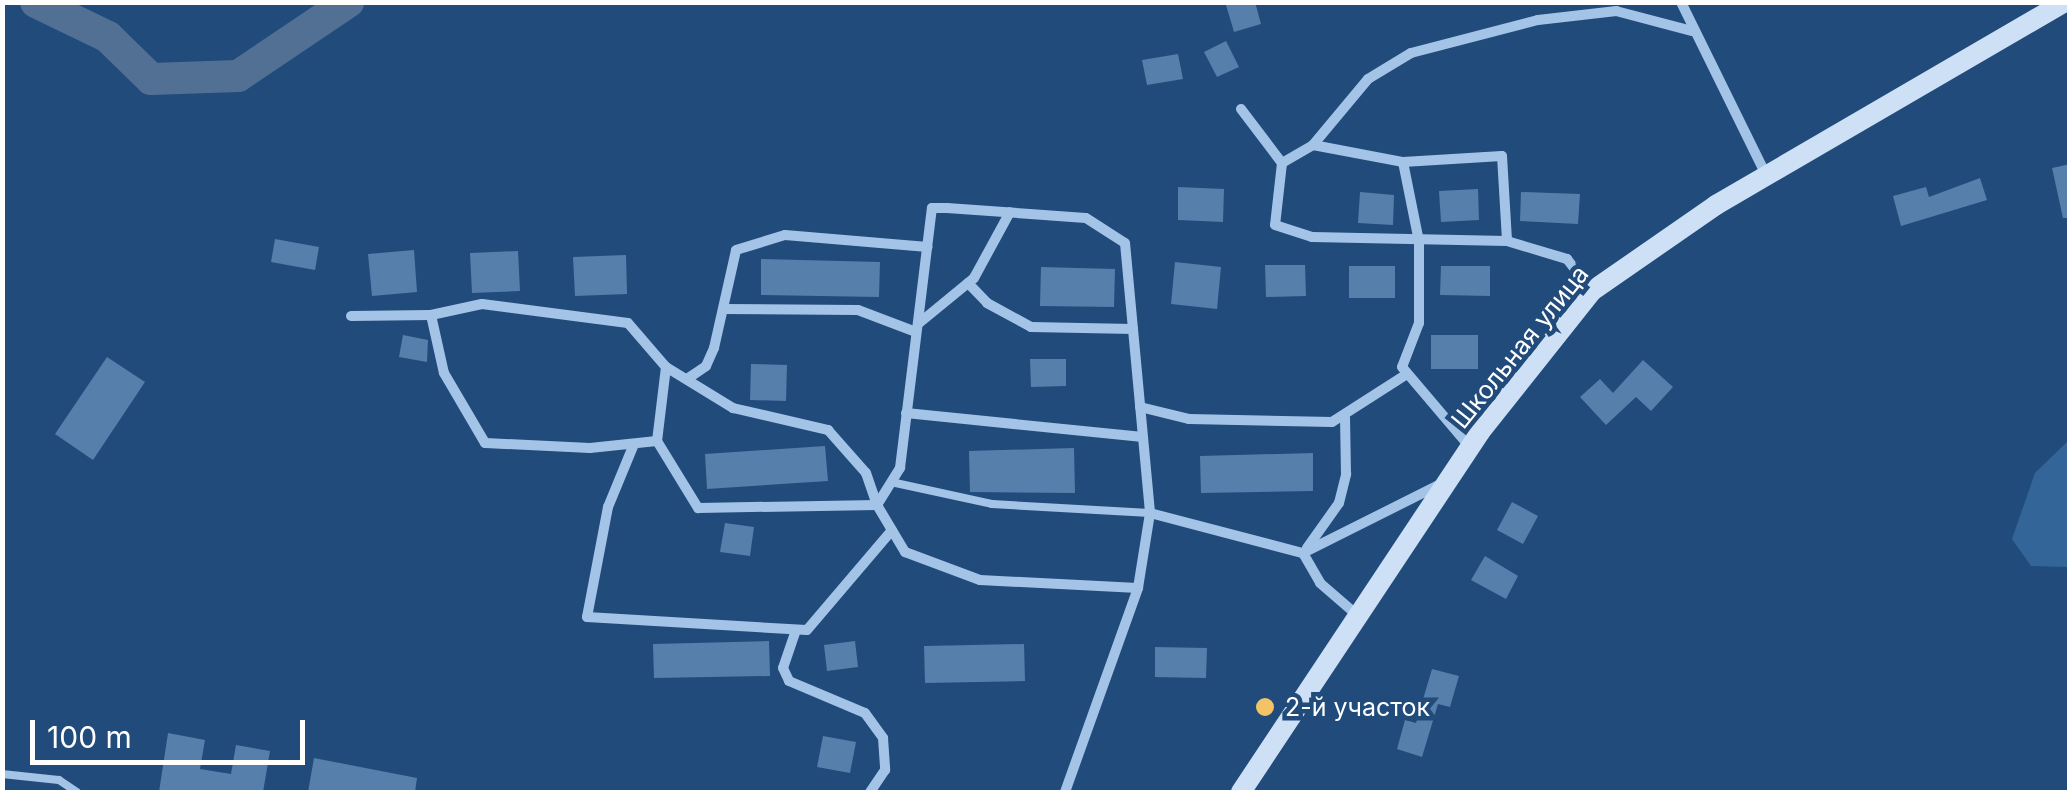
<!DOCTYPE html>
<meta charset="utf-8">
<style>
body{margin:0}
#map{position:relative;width:2072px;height:795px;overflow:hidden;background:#214b7b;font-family:Inter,sans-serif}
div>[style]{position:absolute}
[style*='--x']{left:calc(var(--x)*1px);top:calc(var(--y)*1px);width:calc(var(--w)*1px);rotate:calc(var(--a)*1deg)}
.green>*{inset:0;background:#346599}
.river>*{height:32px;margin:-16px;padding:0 16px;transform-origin:16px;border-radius:16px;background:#517094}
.building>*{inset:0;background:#567fab}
.lane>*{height:8px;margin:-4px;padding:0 4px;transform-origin:4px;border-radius:4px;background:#a3c4e6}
.street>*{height:10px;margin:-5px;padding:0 5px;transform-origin:5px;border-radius:5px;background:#a3c4e6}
.secondary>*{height:20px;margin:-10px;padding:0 10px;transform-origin:10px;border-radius:10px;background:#cde0f5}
.dots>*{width:28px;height:28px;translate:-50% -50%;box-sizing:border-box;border:5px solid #214b7b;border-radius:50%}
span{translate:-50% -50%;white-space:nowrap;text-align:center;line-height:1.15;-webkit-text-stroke:9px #214b7b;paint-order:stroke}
.street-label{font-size:25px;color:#fff}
.poi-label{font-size:25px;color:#fff}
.left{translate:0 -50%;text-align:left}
.frame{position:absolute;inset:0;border:5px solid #fff;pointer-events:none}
.scale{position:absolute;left:30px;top:720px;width:275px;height:45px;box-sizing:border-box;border:5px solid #fff;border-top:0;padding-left:12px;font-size:30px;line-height:35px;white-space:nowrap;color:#fff;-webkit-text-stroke:8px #214b7b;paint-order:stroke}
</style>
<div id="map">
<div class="green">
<div style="clip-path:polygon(2069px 440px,2069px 567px,2031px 566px,2012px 539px,2035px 473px)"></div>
</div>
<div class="river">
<div style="--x:36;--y:2;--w:80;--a:25.9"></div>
<div style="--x:108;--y:37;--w:60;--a:44.3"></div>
<div style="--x:151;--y:79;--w:87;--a:-2"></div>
<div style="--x:238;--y:76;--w:133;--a:-33.9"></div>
</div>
<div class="building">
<div style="clip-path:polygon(1255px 2px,1261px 24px,1234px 32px,1226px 5px)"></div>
<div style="clip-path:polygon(1226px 41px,1239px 67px,1217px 77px,1204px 52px)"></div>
<div style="clip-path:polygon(1178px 54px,1183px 79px,1147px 85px,1142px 60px)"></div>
<div style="clip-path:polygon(2070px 164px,2070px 218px,2063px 218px,2052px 168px)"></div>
<div style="clip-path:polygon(1980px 178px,1987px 200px,1901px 226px,1893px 196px,1926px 187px,1929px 197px)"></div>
<div style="clip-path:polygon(1178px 187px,1224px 189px,1223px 222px,1178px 220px)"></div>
<div style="clip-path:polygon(1478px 189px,1479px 220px,1441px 222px,1439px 191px)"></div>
<div style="clip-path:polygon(1360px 192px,1394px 195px,1393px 225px,1358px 223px)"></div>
<div style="clip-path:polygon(1521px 192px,1580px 194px,1578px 224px,1520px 221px)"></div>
<div style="clip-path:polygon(275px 239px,319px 247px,315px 270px,271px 262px)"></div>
<div style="clip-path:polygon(414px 250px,417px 292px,372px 296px,368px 254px)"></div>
<div style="clip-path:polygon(518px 251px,520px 291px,472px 293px,470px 253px)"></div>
<div style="clip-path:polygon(626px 255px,627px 294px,575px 296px,573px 257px)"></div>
<div style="clip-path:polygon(761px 259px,880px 262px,879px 297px,761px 295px)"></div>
<div style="clip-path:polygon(1175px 262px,1221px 267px,1217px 309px,1171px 304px)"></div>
<div style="clip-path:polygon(1265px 265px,1305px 265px,1306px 296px,1266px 297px)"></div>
<div style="clip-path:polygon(1349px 266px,1395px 266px,1395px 298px,1349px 298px)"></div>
<div style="clip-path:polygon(1441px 266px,1490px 266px,1490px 296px,1440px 295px)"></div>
<div style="clip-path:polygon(1041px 267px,1115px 269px,1114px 307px,1040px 306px)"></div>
<div style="clip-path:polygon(403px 335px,428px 340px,427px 362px,399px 357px)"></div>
<div style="clip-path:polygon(1431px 335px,1478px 335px,1478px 369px,1431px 369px)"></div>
<div style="clip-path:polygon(107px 357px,145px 382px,93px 460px,55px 434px)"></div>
<div style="clip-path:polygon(1030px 359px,1066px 359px,1066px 386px,1031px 387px)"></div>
<div style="clip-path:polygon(1643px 360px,1673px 387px,1651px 411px,1636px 397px,1606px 425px,1580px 397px,1600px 379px,1613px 393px)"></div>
<div style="clip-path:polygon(751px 364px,787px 365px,786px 401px,750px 400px)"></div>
<div style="clip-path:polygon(825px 446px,828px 481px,707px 489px,705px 454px)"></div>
<div style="clip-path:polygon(1074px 448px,1075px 493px,970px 492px,969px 451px)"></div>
<div style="clip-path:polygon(1313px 453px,1313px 491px,1201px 493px,1200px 456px)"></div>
<div style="clip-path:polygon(1512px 502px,1538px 516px,1523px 544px,1497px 530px)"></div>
<div style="clip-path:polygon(725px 523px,754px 527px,750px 556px,720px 552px)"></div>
<div style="clip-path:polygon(1485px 556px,1518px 576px,1506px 599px,1471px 580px)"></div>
<div style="clip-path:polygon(769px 641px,770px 676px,654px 678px,653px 644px)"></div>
<div style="clip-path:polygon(855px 641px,858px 667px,827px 671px,824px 645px)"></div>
<div style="clip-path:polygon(1024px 644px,1025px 681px,925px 683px,924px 646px)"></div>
<div style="clip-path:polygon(1155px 647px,1207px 648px,1206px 678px,1155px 677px)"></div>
<div style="clip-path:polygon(1432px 669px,1459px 676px,1450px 707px,1438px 704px,1422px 757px,1397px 749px,1405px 720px,1416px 723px)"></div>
<div style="clip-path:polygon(168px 733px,205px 740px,200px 769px,231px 774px,236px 745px,270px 751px,263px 792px,159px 792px)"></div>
<div style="clip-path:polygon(823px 736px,856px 742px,850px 773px,817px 767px)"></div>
<div style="clip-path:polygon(314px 758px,417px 778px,415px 792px,308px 792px)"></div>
</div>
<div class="lane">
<div style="--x:891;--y:482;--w:103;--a:12.3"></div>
<div style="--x:992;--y:504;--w:158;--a:3.3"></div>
<div style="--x:2;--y:774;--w:57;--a:6"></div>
<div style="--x:59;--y:780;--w:22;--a:34"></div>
</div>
<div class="street">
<div style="--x:1681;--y:2;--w:193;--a:63.8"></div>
<div style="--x:1241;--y:109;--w:68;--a:52.8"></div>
<div style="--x:1282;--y:163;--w:62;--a:96.4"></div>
<div style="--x:1275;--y:225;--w:39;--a:18"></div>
<div style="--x:1312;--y:237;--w:195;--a:1.2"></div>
<div style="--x:1507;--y:241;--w:63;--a:16.7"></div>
<div style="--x:1567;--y:259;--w:41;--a:52"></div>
<div style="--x:1313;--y:145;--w:86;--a:-50.2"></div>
<div style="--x:1368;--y:79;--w:50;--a:-31.2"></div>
<div style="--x:1411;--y:53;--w:131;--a:-14.6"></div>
<div style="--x:1538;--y:20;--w:79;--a:-6.6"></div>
<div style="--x:1616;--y:11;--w:79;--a:14.7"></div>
<div style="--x:1403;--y:162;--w:81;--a:78.6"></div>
<div style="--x:1419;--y:241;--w:82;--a:90"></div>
<div style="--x:1419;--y:323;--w:47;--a:111.1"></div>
<div style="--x:1402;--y:367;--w:104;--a:49.7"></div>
<div style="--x:1282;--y:163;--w:36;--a:-30"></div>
<div style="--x:1313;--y:145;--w:92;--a:10.7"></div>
<div style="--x:1403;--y:162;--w:99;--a:-3.5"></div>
<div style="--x:1502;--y:156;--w:85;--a:86.6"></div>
<div style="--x:968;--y:283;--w:28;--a:46"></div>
<div style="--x:987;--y:303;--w:50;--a:28.6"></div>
<div style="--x:1031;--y:327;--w:102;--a:1.1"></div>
<div style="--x:723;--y:309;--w:135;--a:0.4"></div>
<div style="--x:858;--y:310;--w:62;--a:20.8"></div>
<div style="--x:431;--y:315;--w:59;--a:77.4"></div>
<div style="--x:444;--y:373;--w:81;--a:59.6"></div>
<div style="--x:485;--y:443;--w:105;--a:2.7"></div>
<div style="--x:590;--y:448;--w:67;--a:-6"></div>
<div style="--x:351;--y:316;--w:80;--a:-0.7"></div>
<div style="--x:431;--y:315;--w:52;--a:-12.2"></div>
<div style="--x:482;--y:304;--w:147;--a:7.4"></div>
<div style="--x:628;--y:323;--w:58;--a:49.2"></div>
<div style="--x:666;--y:367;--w:75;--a:96.9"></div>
<div style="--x:657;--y:441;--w:79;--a:58.5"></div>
<div style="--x:698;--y:508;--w:179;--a:-1"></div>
<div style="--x:877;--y:505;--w:55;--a:59.2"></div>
<div style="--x:905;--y:552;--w:80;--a:20.5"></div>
<div style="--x:980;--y:580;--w:158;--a:2.9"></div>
<div style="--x:1138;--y:588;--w:76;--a:-80.9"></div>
<div style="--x:1150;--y:513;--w:158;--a:14.7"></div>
<div style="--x:918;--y:324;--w:72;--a:-39.4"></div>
<div style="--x:974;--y:278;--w:75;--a:-61.4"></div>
<div style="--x:666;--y:367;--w:79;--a:31.5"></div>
<div style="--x:733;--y:408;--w:98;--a:13"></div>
<div style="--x:828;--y:430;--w:57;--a:48.5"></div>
<div style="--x:866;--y:473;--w:34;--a:71"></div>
<div style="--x:687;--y:379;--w:23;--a:-34"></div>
<div style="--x:706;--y:366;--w:20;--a:-66"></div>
<div style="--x:714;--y:348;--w:100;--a:-77.3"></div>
<div style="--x:736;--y:250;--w:51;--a:-17"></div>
<div style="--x:785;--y:235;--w:143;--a:4.8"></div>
<div style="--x:1140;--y:407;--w:50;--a:13.8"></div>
<div style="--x:1189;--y:419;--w:143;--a:1.2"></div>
<div style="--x:1332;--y:422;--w:89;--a:-32.6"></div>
<div style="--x:906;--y:413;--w:238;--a:5.8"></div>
<div style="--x:634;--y:444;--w:68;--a:112.4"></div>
<div style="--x:608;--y:507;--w:112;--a:100.8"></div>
<div style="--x:587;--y:617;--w:220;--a:3.4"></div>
<div style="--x:807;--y:630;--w:131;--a:-49.6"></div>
<div style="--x:877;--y:505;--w:44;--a:-58.1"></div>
<div style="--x:900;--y:468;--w:262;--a:-83"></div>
<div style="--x:932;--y:208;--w:15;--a:0"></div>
<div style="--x:947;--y:208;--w:139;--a:4.1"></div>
<div style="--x:1086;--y:218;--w:46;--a:32.7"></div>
<div style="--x:1125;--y:243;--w:271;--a:84.7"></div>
<div style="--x:1307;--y:548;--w:55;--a:-54.6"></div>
<div style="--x:1339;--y:503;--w:30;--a:-76"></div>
<div style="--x:1346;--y:474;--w:56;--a:-91"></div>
<div style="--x:1303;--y:553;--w:154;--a:-26.6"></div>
<div style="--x:1303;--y:553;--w:34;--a:60"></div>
<div style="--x:1320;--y:583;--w:49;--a:40.9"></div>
<div style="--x:796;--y:630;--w:40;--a:108.9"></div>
<div style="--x:783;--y:668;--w:14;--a:65"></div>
<div style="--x:789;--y:681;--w:82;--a:22.8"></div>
<div style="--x:865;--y:713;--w:31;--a:54"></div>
<div style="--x:883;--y:738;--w:32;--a:86"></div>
<div style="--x:885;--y:770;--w:27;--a:124"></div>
<div style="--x:1065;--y:792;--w:217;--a:-70.3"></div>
</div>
<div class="secondary">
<div style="--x:1241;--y:792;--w:432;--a:-56.4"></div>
<div style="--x:1480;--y:432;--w:180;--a:-51.5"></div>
<div style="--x:1592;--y:291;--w:151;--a:-34.7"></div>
<div style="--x:1716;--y:205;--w:404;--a:-30.2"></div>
</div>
<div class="dots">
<div style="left:1265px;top:707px;background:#f2c465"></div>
</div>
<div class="street-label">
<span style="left:1520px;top:347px;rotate:-51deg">Школьная улица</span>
</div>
<div class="poi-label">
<span class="left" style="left:1285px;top:707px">2-й участок</span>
</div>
<div class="frame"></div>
<div class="scale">100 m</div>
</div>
